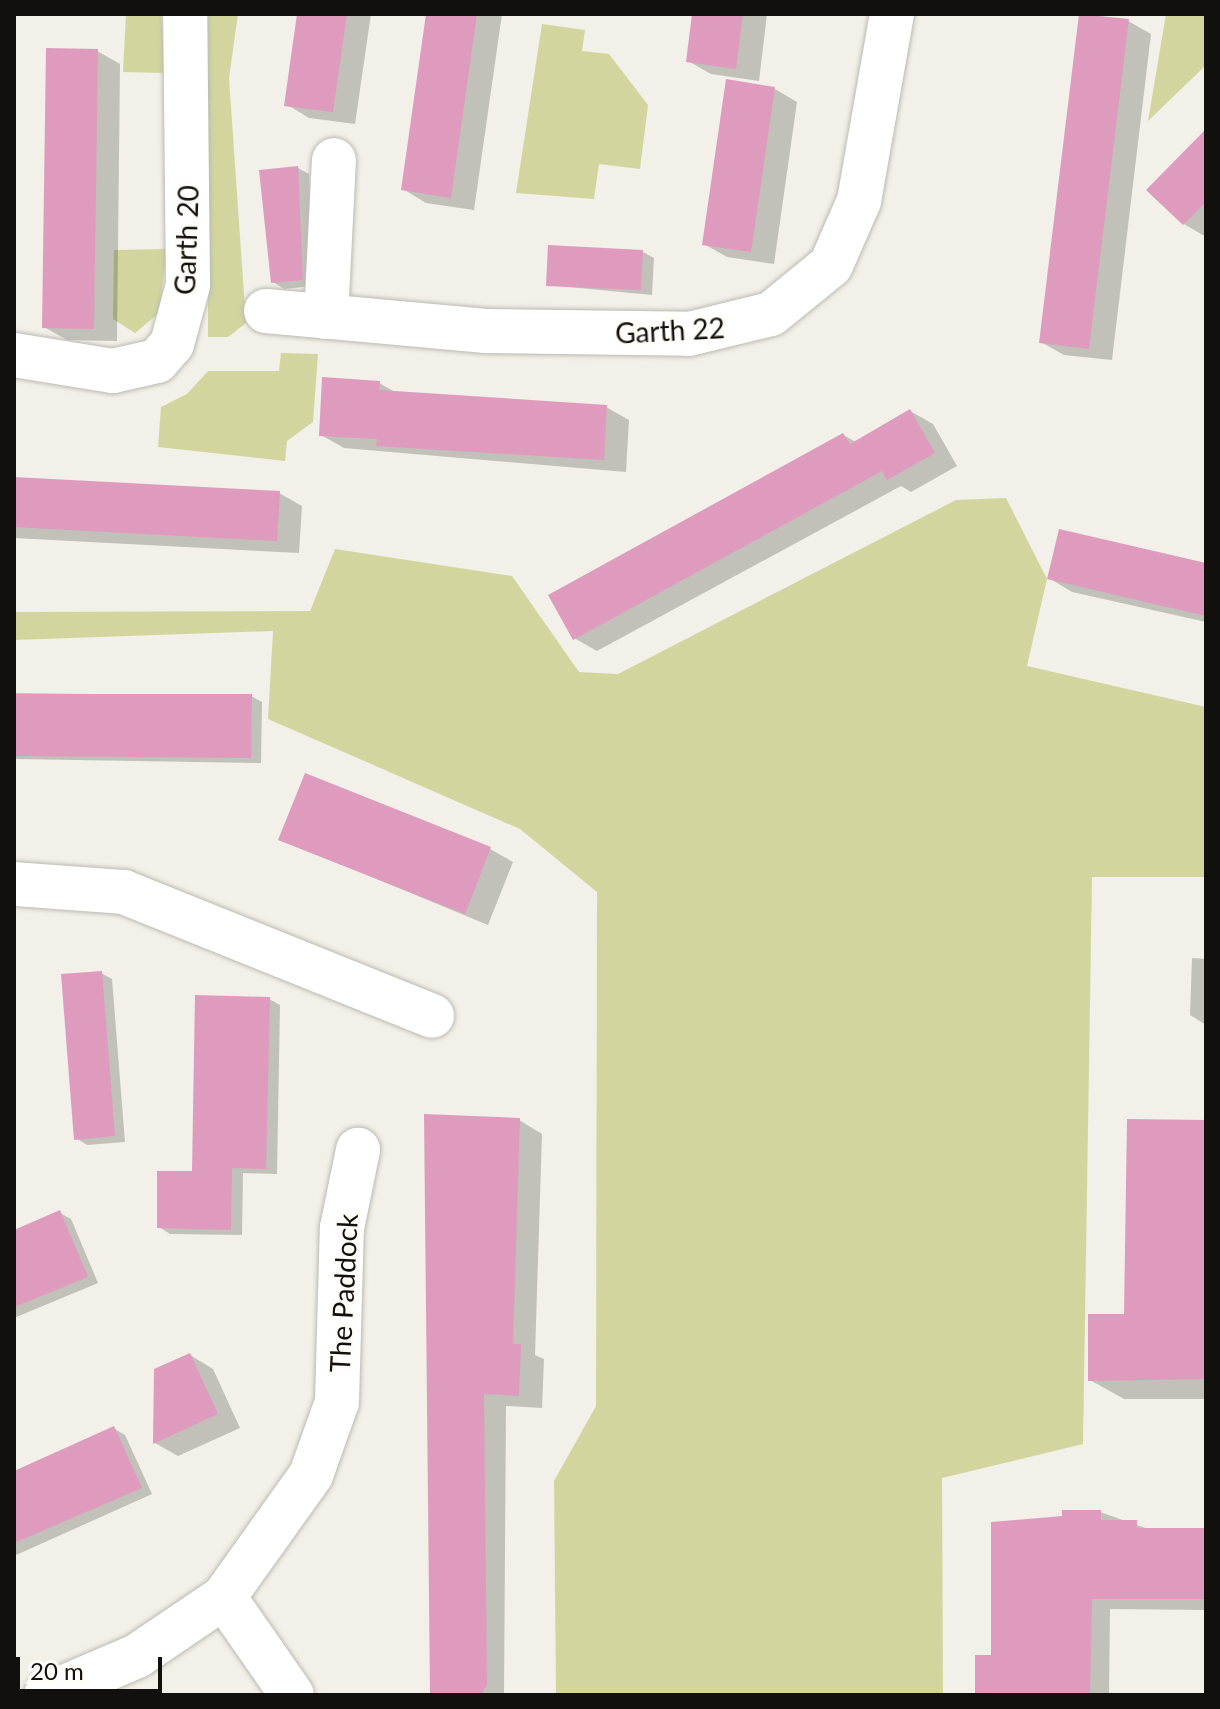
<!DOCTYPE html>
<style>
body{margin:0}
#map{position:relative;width:1220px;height:1709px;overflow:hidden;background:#f2f0e8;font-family:Lato,sans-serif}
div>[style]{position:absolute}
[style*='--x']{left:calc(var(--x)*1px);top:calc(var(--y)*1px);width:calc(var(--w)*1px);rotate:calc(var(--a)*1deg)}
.green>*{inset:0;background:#d2d69e}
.shadow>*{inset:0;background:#0003}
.building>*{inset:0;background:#de9bbe}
.roads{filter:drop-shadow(0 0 2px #bbbab2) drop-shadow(0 0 2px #bbbab2)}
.minor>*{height:44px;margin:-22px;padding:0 22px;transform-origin:22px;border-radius:22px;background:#fff}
span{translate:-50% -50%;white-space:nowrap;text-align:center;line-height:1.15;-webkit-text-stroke:6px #fffdf7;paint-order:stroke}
.street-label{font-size:28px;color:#11100d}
.frame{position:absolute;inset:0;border:16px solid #11100d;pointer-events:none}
.scale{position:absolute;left:16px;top:1657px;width:146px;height:36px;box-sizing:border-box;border:4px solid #11100d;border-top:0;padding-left:10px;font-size:24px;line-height:28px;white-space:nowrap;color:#11100d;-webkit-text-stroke:6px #fffdf7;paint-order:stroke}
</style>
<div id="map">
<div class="green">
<div style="clip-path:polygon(126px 14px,161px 14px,165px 73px,123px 72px)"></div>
<div style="clip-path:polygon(208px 14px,238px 14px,229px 78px,246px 323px,228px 337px,208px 337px)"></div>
<div style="clip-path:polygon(1166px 14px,1206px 14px,1206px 65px,1148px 121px)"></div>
<div style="clip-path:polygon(542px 24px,585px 30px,582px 51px,609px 54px,648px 105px,640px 169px,599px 164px,594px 199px,516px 193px)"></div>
<div style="clip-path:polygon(167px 249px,159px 313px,135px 333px,113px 319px,114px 250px)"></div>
<div style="clip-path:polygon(281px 353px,318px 354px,313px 422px,287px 441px,285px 461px,158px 447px,161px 407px,187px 394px,208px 371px,279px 371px)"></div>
<div style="clip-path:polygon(1006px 498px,1047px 579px,1027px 666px,1206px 707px,1206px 877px,1092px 877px,1083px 1444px,942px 1478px,943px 1695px,556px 1695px,554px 1481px,596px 1406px,597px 892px,520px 829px,268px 719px,273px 631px,14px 640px,14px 612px,310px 611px,335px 549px,512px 576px,579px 672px,618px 674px,956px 500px)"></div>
</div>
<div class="shadow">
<div style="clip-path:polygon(299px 14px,371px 14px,355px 124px,309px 118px,286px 104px)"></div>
<div style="clip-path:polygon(428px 14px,502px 14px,474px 210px,426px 203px,403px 189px)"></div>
<div style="clip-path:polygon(694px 14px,767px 14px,759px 81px,711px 74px,688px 61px)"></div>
<div style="clip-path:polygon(1128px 21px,1151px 34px,1112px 360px,1064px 355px,1041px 342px)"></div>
<div style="clip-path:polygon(97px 51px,120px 64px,117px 341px,67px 340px,44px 327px)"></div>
<div style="clip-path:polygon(775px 89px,797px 102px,774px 264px,727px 257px,704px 244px)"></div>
<div style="clip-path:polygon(1206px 131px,1206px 237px,1184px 224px)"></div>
<div style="clip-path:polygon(298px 168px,309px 174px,313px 286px,284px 289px,273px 282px)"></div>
<div style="clip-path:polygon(643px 252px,654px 258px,652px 295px,548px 285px)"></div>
<div style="clip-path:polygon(379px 383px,397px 393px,606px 407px,629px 420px,626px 472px,344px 448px,321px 435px)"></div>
<div style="clip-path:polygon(910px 411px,933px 424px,957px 466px,911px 492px,901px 486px,597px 651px,574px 638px,843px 435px,856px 442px)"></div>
<div style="clip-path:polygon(14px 479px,279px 493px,302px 506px,299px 553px,14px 538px)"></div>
<div style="clip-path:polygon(1206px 565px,1206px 622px,1072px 592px,1049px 578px)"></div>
<div style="clip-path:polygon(14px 693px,251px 696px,262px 702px,261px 763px,14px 759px)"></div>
<div style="clip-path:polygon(280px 839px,490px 849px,513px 862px,488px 925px)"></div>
<div style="clip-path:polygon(1192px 958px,1206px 959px,1206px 1025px,1190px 1015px)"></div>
<div style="clip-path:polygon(101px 973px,112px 979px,125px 1142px,87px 1145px,76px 1138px)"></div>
<div style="clip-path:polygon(269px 999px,280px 1005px,277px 1174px,243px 1173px,242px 1235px,170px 1234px,159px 1227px,194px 1173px)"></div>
<div style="clip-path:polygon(425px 1116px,519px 1120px,542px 1134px,535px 1355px,544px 1359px,542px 1408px,506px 1406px,504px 1695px,432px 1695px)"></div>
<div style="clip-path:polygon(1206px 1122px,1206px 1399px,1124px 1399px,1090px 1380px,1126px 1316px)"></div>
<div style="clip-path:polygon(60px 1213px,71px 1219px,98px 1283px,14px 1318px,14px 1232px)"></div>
<div style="clip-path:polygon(190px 1355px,213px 1369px,240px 1428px,178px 1456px,155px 1443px,156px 1370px)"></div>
<div style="clip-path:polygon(113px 1428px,125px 1435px,152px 1494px,14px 1556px,14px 1473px)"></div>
<div style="clip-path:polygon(1100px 1512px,1151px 1530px,1206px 1534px,1206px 1610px,1110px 1609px,1109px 1695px,977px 1695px,977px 1657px,993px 1657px)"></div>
</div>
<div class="building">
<div style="clip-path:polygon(297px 14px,347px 14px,333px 112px,284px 106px)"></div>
<div style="clip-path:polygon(426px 14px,477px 14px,451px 198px,401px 190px)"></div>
<div style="clip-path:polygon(692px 14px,743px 14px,736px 69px,686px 62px)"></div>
<div style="clip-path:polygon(1079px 14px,1129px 19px,1089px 349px,1039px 343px)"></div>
<div style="clip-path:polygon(46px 48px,98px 49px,94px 329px,42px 328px)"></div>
<div style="clip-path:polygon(726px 79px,775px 87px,751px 252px,702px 245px)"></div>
<div style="clip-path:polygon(1206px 129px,1206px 202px,1183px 225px,1146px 190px)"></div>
<div style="clip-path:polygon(298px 166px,303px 280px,271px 283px,259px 170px)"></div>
<div style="clip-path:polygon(548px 245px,643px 250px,641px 290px,546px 286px)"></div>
<div style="clip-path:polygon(322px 377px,380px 381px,379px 390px,607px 405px,604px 460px,376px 446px,377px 439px,319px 436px)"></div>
<div style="clip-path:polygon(910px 409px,935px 453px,887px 480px,882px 471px,573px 640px,548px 595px,843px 433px,850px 444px)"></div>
<div style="clip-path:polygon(14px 477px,280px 491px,277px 541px,14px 527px)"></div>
<div style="clip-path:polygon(1059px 529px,1206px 563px,1206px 616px,1047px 579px)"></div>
<div style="clip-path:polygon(14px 694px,252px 694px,251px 758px,14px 756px)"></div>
<div style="clip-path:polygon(305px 773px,491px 847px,465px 914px,278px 840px)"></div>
<div style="clip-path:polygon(102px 971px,115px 1136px,74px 1140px,61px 974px)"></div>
<div style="clip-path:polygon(195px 995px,270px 997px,266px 1169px,232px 1168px,231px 1230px,157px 1228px,157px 1171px,192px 1171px)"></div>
<div style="clip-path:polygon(424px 1114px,520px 1118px,513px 1344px,521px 1344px,519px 1396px,484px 1394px,487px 1685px,481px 1695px,430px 1695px)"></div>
<div style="clip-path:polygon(1127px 1119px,1206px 1120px,1206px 1379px,1088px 1381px,1088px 1314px,1124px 1314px)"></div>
<div style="clip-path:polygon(60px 1210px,88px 1277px,14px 1307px,14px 1230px)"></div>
<div style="clip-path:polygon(190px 1353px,218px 1414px,153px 1444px,154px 1369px)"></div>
<div style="clip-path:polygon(114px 1426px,142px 1488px,14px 1543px,14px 1471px)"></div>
<div style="clip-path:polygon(1062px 1510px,1101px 1510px,1101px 1520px,1137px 1520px,1137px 1528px,1206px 1528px,1206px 1599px,1092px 1599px,1090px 1695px,975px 1694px,975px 1655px,991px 1655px,991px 1522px,1062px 1516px)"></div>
</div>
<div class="roads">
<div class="minor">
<div style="--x:266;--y:311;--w:221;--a:5.2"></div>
<div style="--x:486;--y:331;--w:203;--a:0.8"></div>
<div style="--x:689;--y:334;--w:84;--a:-13.7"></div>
<div style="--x:771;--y:314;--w:77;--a:-39.2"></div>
<div style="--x:831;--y:265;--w:70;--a:-66.4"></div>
<div style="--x:859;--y:201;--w:190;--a:-80"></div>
<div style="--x:326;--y:317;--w:157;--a:-87.1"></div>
<div style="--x:14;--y:355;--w:100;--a:9.2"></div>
<div style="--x:113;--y:371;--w:45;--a:-12.8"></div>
<div style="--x:157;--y:361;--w:23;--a:-49"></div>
<div style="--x:172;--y:344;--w:61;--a:-74.8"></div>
<div style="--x:188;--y:285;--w:271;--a:-90.6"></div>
<div style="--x:14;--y:884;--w:110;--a:4.2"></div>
<div style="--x:124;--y:892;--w:332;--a:21.9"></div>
<div style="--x:224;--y:1597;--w:119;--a:55.2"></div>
<div style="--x:46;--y:1695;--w:99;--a:-23.2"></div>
<div style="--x:137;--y:1656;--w:105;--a:-34.1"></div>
<div style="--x:224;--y:1597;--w:150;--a:-54.5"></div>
<div style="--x:311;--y:1475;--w:77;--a:-70.4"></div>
<div style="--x:337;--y:1402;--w:174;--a:-88.4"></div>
<div style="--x:342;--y:1228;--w:80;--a:-78.4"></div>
</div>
</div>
<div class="street-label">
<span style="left:186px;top:240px;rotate:-88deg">Garth 20</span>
<span style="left:670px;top:330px;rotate:-3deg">Garth 22</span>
<span style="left:343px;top:1293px;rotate:-87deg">The Paddock</span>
</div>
<div class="frame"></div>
<div class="scale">20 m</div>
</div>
